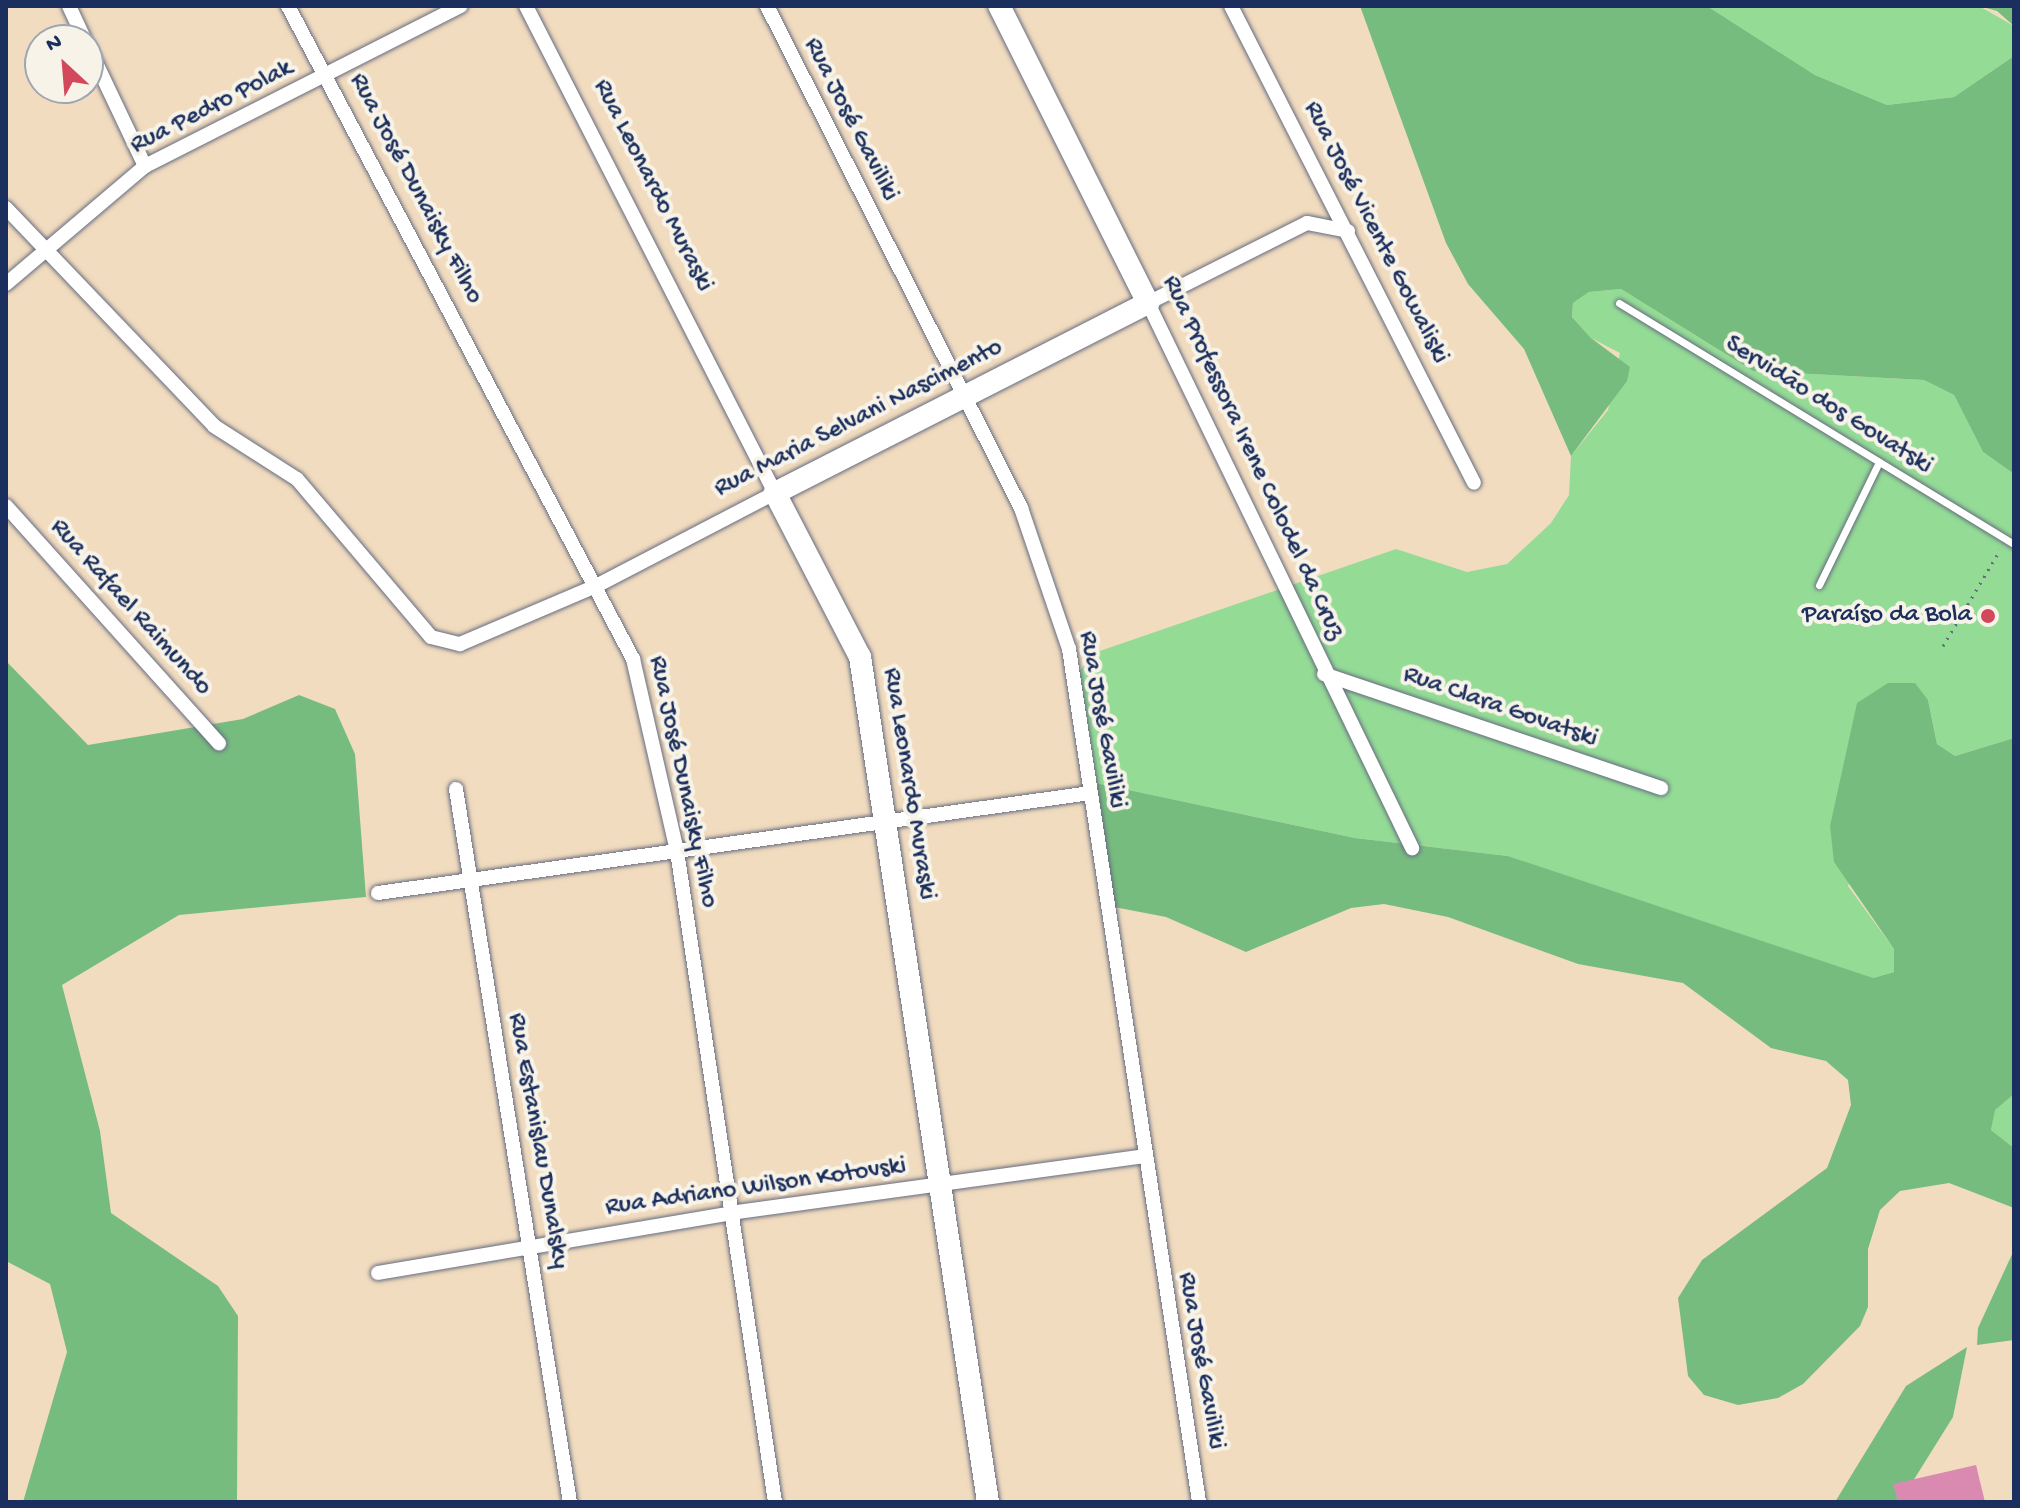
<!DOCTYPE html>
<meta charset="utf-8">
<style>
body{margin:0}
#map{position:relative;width:2020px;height:1508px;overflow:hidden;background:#f2dcbf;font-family:"Gochi Hand",sans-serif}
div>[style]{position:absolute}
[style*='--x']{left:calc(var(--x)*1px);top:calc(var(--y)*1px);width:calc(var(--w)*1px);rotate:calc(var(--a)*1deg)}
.green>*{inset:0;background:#94dc96}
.forest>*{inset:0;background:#77bc7f}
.building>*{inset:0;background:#da8ab0}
.path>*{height:3px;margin-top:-1.5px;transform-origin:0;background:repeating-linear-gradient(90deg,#666c80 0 2px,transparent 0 8px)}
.roads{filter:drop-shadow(0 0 2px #666c80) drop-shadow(0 0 2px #666c80)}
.lane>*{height:7px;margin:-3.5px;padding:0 3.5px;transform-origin:3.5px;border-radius:3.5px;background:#fff}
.street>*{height:14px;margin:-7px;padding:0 7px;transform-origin:7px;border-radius:7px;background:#fff}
.secondary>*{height:22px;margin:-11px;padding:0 11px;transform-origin:11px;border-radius:11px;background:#fff}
.dots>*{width:22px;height:22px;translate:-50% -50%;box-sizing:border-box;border:4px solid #f7f3e8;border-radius:50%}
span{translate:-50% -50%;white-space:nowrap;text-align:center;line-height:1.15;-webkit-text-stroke:8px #f7f3e8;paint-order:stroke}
.street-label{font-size:26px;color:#1b2f5e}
.poi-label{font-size:26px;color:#1b2f5e}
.right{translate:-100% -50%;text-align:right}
.frame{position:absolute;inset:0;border:8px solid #1b2f5e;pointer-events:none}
.north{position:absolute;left:24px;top:24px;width:80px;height:80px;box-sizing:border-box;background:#f7f3e8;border:2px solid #9fa5b1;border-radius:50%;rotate:334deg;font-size:22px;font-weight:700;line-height:32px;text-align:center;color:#1b2f5e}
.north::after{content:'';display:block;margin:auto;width:28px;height:36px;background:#d1495b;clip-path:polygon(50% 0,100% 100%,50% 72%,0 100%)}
</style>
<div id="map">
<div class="green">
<div style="clip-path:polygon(1707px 6px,1979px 6px,2014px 26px,2014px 56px,1954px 97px,1887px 105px,1815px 75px)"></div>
<div style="clip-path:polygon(1621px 289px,1753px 371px,1924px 380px,1954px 395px,1983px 452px,2014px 474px,2014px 738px,1955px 756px,1937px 744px,1928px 700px,1848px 886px,1894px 949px,1894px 972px,1873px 978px,1844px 973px,1508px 856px,1355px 838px,1091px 782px,1077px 674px,1094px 653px,1396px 549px,1467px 572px,1507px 564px,1551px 523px,1569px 495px,1571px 456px,1608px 410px,1620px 353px,1591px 338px,1572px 317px,1573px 303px,1589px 292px)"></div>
<div style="clip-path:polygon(2014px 1094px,2014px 1148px,1991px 1130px,1994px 1110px)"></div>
</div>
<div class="forest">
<div style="clip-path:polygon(1360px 6px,1707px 6px,1815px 75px,1887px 105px,1954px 97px,2014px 56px,2014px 474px,1983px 452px,1954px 395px,1924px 380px,1753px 371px,1621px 289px,1589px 292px,1573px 303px,1572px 317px,1591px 338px,1630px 367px,1627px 381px,1571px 456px,1524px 349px,1468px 284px,1446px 243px)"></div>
<div style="clip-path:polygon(1979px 6px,2014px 6px,2014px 26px,1997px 11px)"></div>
<div style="clip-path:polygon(6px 661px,88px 745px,243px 719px,299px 695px,335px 709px,355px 754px,366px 897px,179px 915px,62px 985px,100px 1131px,111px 1213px,218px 1286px,238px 1316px,237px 1502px,23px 1502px,67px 1352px,50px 1284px,6px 1261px)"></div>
<div style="clip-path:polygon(1888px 683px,1915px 683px,1928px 700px,1937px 744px,1955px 756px,2014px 738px,2014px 1094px,1995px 1110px,1991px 1130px,2014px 1148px,2014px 1208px,1949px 1183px,1900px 1191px,1880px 1210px,1868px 1249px,1868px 1307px,1860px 1326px,1803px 1384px,1778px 1398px,1738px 1405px,1704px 1395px,1688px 1376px,1678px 1298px,1702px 1260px,1827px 1168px,1851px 1105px,1848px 1080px,1826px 1061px,1771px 1048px,1683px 983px,1578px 964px,1448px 917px,1384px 904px,1351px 908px,1246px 952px,1166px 917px,1114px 907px,1091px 782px,1355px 838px,1508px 856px,1873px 978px,1894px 972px,1894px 949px,1834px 862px,1830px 826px,1857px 703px)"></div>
<div style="clip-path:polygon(2014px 1250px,2014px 1340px,1977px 1345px,1978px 1328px)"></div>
<div style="clip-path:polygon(1967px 1347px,1953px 1417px,1908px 1489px,1895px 1502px,1835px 1502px,1906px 1386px)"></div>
</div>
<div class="building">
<div style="clip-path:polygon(1976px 1465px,1985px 1502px,1898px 1502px,1893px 1484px)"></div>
</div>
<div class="path">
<div style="--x:1943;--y:646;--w:112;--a:-59.3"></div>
</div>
<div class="roads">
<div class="lane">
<div style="--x:1619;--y:303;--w:463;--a:31.4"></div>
<div style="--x:1819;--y:585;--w:137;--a:-64"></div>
</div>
<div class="street">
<div style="--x:69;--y:6;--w:38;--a:65"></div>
<div style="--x:288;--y:6;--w:739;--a:62.15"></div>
<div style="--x:633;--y:659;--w:197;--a:77.1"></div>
<div style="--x:677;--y:851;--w:658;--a:81.44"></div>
<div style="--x:767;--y:6;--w:563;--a:63.16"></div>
<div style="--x:1021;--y:508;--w:149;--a:71.2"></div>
<div style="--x:1069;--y:649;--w:863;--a:81.33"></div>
<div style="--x:1231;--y:6;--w:535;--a:63"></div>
<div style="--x:88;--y:46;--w:133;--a:64.6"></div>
<div style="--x:6;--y:208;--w:301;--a:46.3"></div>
<div style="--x:214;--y:426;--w:98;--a:32.6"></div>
<div style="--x:297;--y:479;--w:207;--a:49.7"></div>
<div style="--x:431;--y:637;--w:30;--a:14"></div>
<div style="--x:460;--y:644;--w:150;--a:-23.1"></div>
<div style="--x:598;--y:585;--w:199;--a:-27.5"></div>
<div style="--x:775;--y:493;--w:547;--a:-117.08"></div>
<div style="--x:1348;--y:231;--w:42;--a:-169"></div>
<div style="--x:1307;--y:223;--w:178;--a:153.3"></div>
<div style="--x:1148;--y:303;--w:606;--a:64.15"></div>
<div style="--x:6;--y:284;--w:182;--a:-40.3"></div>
<div style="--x:145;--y:166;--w:354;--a:-26.9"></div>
<div style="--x:6;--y:506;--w:319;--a:48.1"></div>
<div style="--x:1324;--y:674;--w:356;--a:18.7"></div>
<div style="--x:456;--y:789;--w:722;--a:80.92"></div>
<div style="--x:378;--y:893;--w:719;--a:-7.99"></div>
<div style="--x:378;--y:1273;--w:364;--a:-9.6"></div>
<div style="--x:737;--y:1212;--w:408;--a:-7.8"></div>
</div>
<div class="secondary">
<div style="--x:988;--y:1502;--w:855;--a:-98.61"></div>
<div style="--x:860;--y:657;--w:185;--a:-117.4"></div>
<div style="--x:775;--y:493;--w:419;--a:-27"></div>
<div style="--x:1148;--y:303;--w:332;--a:-116.6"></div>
</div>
</div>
<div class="dots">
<div style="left:1988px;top:616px;background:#d1495b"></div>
</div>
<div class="street-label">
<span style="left:212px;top:108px;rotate:-27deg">Rua Pedro Polak</span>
<span style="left:850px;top:120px;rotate:63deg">Rua José Gaviliki</span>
<span style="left:652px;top:186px;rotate:63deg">Rua Leonardo Muraski</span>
<span style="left:415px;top:189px;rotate:62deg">Rua José Dunaisky Filho</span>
<span style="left:1375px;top:233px;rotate:63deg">Rua José Vicente Gowaliski</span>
<span style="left:1828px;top:406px;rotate:32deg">Servidão dos Govatski</span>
<span style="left:859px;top:419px;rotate:-27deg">Rua Maria Selvani Nascimento</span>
<span style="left:1252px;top:458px;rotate:65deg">Rua Professora Irene Colodel da Cruz</span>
<span style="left:130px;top:608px;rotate:48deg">Rua Rafael Raimundo</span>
<span style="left:1500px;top:708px;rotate:19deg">Rua Clara Govatski</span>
<span style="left:1101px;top:720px;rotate:80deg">Rua José Gaviliki</span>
<span style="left:682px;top:782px;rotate:78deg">Rua José Dunaisky Filho</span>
<span style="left:908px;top:784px;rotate:81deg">Rua Leonardo Muraski</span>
<span style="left:537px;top:1141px;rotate:80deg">Rua Estanislau Dunalsky</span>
<span style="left:756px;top:1188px;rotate:-8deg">Rua Adriano Wilson Kotovski</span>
<span style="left:1200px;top:1361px;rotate:80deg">Rua José Gaviliki</span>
</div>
<div class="poi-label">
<span class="right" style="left:1972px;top:616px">Paraíso da Bola</span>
</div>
<div class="frame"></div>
<div class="north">N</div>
</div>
